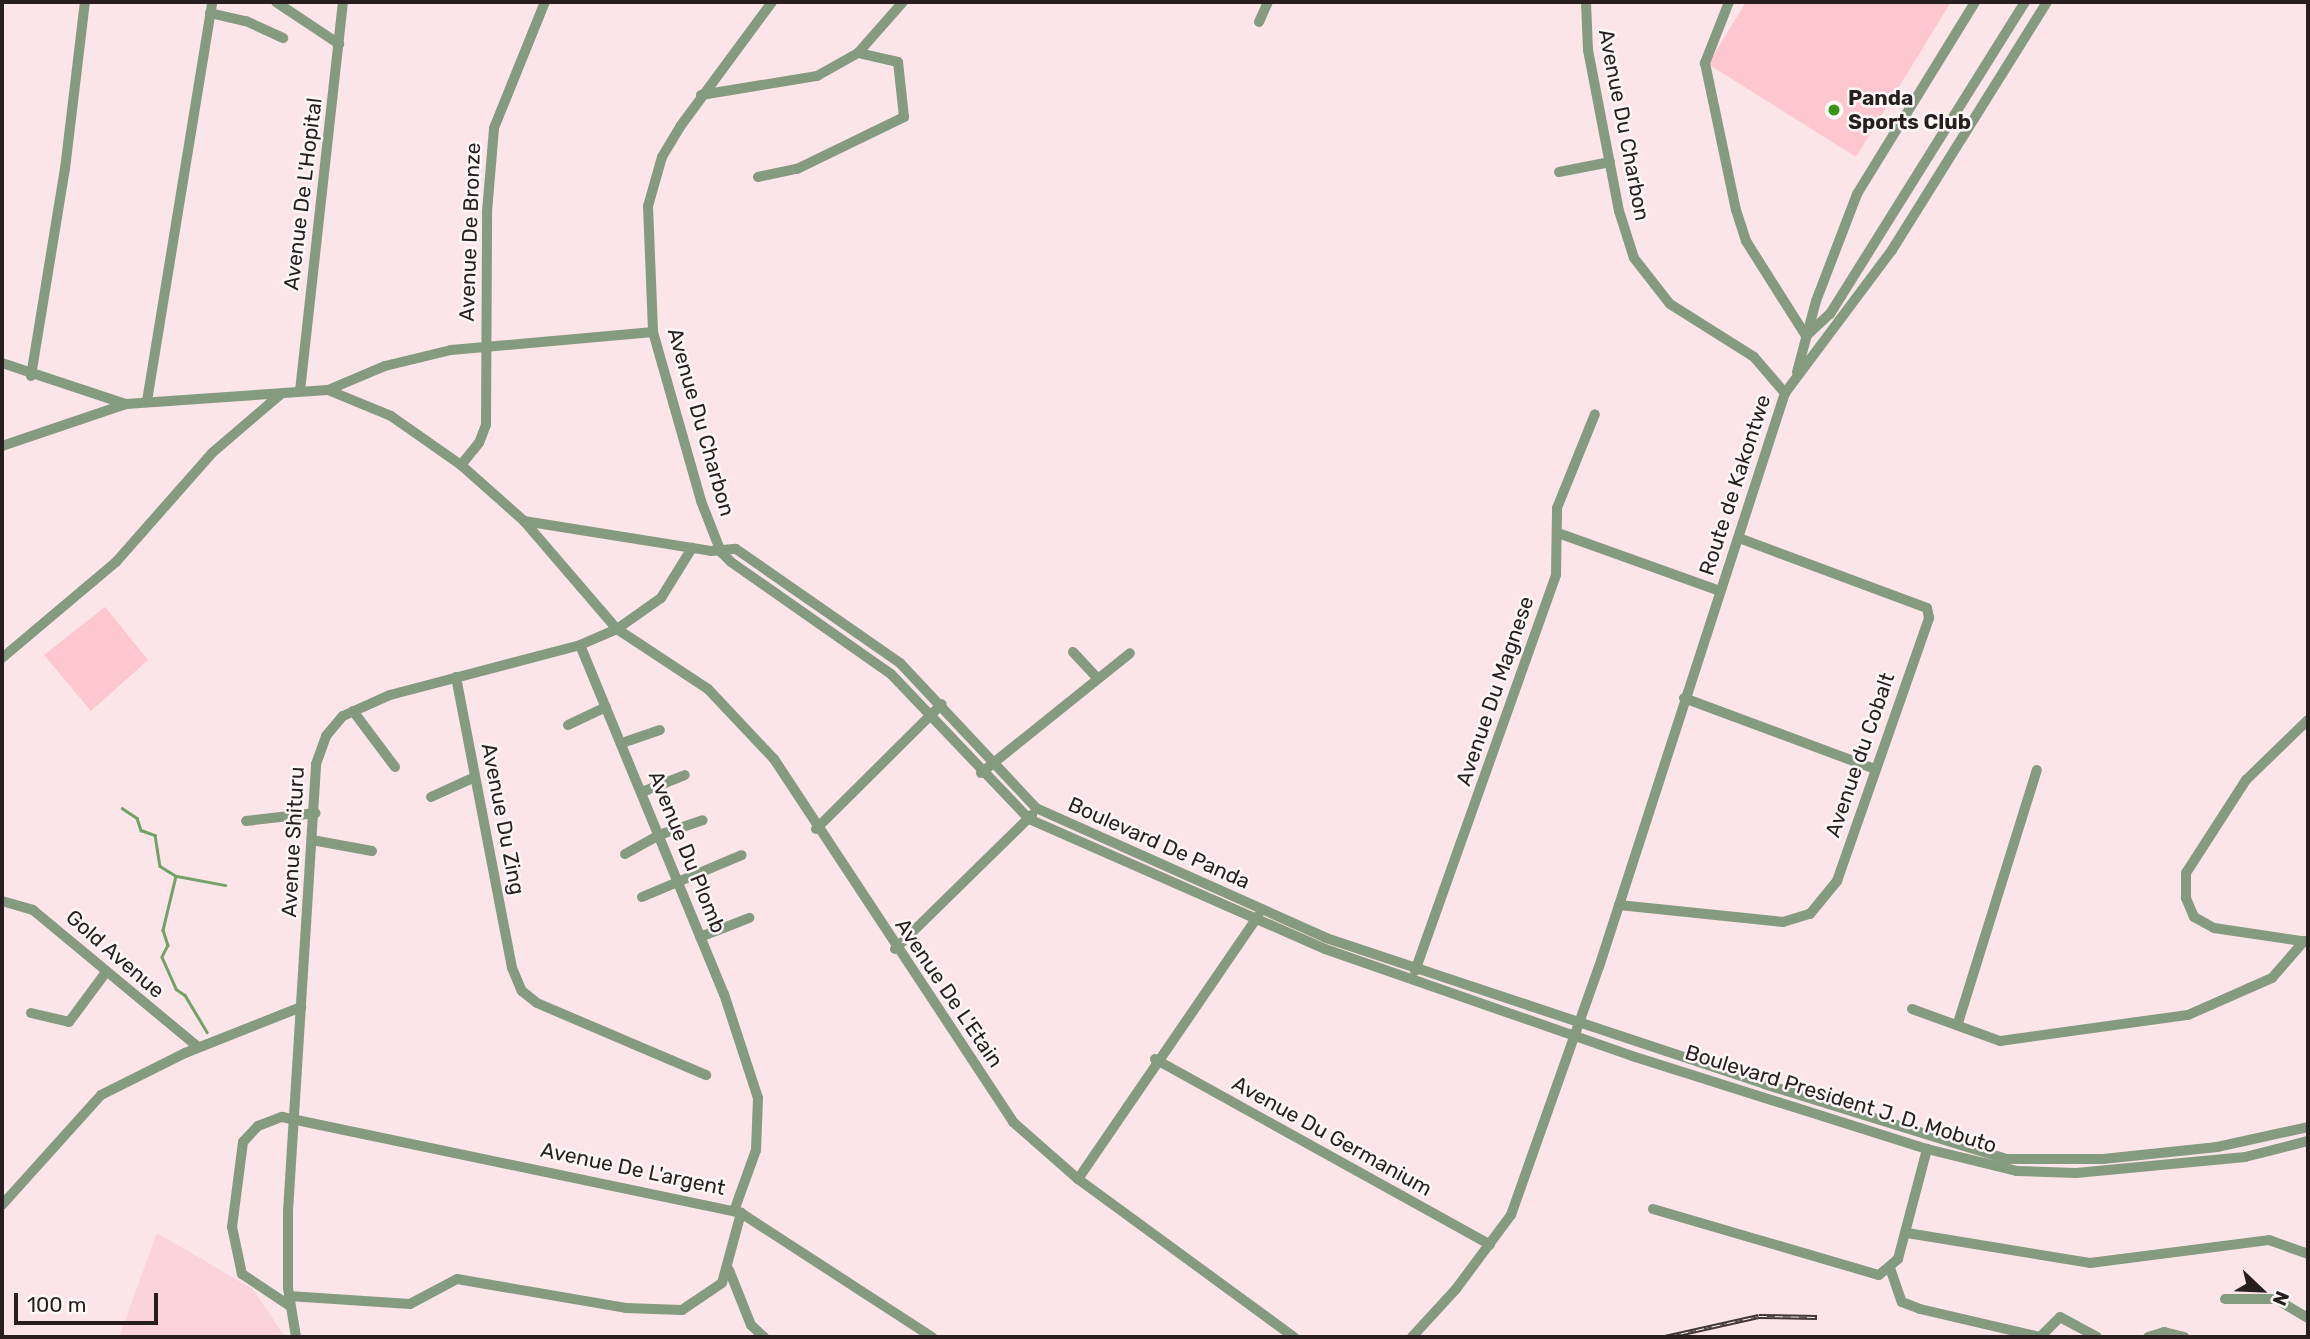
<!DOCTYPE html>
<style>
body{margin:0}
#map{position:relative;width:2310px;height:1339px;overflow:hidden;background:#fce5e8;font-family:Rubik,sans-serif}
div>[style]{position:absolute}
[style*='--x']{left:calc(var(--x)*1px);top:calc(var(--y)*1px);width:calc(var(--w)*1px);rotate:calc(var(--a)*1deg)}
.built>*{inset:0;background:#fad4da}
.green>*{inset:0;background:#fec7d0}
.stream>*{height:2.5px;margin:-1.25px;padding:0 1.25px;transform-origin:1.25px;border-radius:1.25px;background:#72a266}
.minor>*{height:10px;margin:-5px;padding:0 5px;transform-origin:5px;border-radius:5px;background:#859b80}
.rail>*{height:5px;margin-top:-2.5px;transform-origin:0;background:repeating-linear-gradient(90deg,#fdf7f8 0 8px,#433739 0 16px);box-sizing:border-box;border-block:2px solid #433739}
.dots>*{width:19px;height:19px;translate:-50% -50%;box-sizing:border-box;border:4px solid #fdf7f8;border-radius:50%}
span{translate:-50% -50%;white-space:nowrap;text-align:center;line-height:1.15;-webkit-text-stroke:5px #fdf7f8;paint-order:stroke}
.poi-label{font-size:21px;color:#281e1f;font-weight:700}
.left{translate:0 -50%;text-align:left}
.street-label{font-size:21px;color:#281e1f}
.frame{position:absolute;inset:0;border:4px solid #281e1f;pointer-events:none}
.north{position:absolute;left:2226px;top:1255px;width:70px;height:70px;-webkit-text-stroke:5px #fdf7f8;paint-order:stroke;rotate:113deg;font-size:19px;font-weight:700;line-height:28px;text-align:center;color:#281e1f}
.north::after{content:'';display:block;margin:auto;width:24px;height:32px;background:#281e1f;clip-path:polygon(50% 0,100% 100%,50% 72%,0 100%)}
.scale{position:absolute;left:14px;top:1293px;width:144px;height:32px;box-sizing:border-box;border:4px solid #281e1f;border-top:0;padding-left:9px;font-size:21px;line-height:24px;white-space:nowrap;color:#281e1f;-webkit-text-stroke:5px #fdf7f8;paint-order:stroke}
</style>
<div id="map">
<div class="built">
<div style="clip-path:polygon(157px 1233px,253px 1289px,285px 1337px,119px 1337px)"></div>
</div>
<div class="green">
<div style="clip-path:polygon(1746px 2px,1951px 2px,1856px 157px,1708px 64px)"></div>
<div style="clip-path:polygon(105px 607px,148px 660px,91px 711px,44px 655px)"></div>
</div>
<div class="stream">
<div style="--x:122;--y:808;--w:18;--a:34"></div>
<div style="--x:137;--y:818;--w:13;--a:72"></div>
<div style="--x:141;--y:830;--w:15;--a:20"></div>
<div style="--x:155;--y:835;--w:31;--a:81"></div>
<div style="--x:160;--y:866;--w:19;--a:32"></div>
<div style="--x:176;--y:876;--w:56;--a:103.5"></div>
<div style="--x:163;--y:930;--w:16;--a:72"></div>
<div style="--x:168;--y:945;--w:13;--a:117"></div>
<div style="--x:162;--y:957;--w:35;--a:66"></div>
<div style="--x:176;--y:989;--w:11;--a:34"></div>
<div style="--x:185;--y:995;--w:43;--a:59.3"></div>
<div style="--x:177;--y:876;--w:49;--a:10.6"></div>
</div>
<div class="minor">
<div style="--x:276;--y:2;--w:76;--a:33.7"></div>
<div style="--x:772;--y:2;--w:155;--a:126.4"></div>
<div style="--x:680;--y:127;--w:35;--a:121"></div>
<div style="--x:662;--y:157;--w:51;--a:105.9"></div>
<div style="--x:648;--y:206;--w:126;--a:87.7"></div>
<div style="--x:653;--y:332;--w:176;--a:74.1"></div>
<div style="--x:701;--y:501;--w:55;--a:68.6"></div>
<div style="--x:721;--y:552;--w:14;--a:45"></div>
<div style="--x:731;--y:562;--w:195;--a:35"></div>
<div style="--x:891;--y:674;--w:200;--a:46.4"></div>
<div style="--x:1029;--y:819;--w:323;--a:23.7"></div>
<div style="--x:1325;--y:949;--w:325;--a:19.2"></div>
<div style="--x:1632;--y:1056;--w:309;--a:17.5"></div>
<div style="--x:1927;--y:1149;--w:93;--a:13.7"></div>
<div style="--x:2017;--y:1171;--w:59;--a:1.9"></div>
<div style="--x:2076;--y:1173;--w:170;--a:-5.4"></div>
<div style="--x:2245;--y:1157;--w:65;--a:-14.3"></div>
<div style="--x:1586;--y:2;--w:48;--a:87.6"></div>
<div style="--x:1588;--y:50;--w:164;--a:79.1"></div>
<div style="--x:1619;--y:211;--w:49;--a:72.3"></div>
<div style="--x:1634;--y:258;--w:58;--a:52"></div>
<div style="--x:1670;--y:304;--w:99;--a:32.2"></div>
<div style="--x:1754;--y:357;--w:48;--a:49.3"></div>
<div style="--x:1729;--y:2;--w:66;--a:111.5"></div>
<div style="--x:1705;--y:63;--w:150;--a:78.1"></div>
<div style="--x:1736;--y:210;--w:33;--a:72"></div>
<div style="--x:1746;--y:241;--w:112;--a:57.7"></div>
<div style="--x:1806;--y:336;--w:33;--a:-43"></div>
<div style="--x:1830;--y:314;--w:368;--a:-58"></div>
<div style="--x:210;--y:13;--w:37;--a:13"></div>
<div style="--x:246;--y:21;--w:41;--a:24.7"></div>
<div style="--x:1259;--y:22;--w:22;--a:-66"></div>
<div style="--x:701;--y:95;--w:118;--a:-9.3"></div>
<div style="--x:817;--y:76;--w:47;--a:-29.3"></div>
<div style="--x:858;--y:53;--w:68;--a:-48.6"></div>
<div style="--x:1559;--y:172;--w:52;--a:-11.1"></div>
<div style="--x:758;--y:177;--w:40;--a:-12"></div>
<div style="--x:797;--y:169;--w:119;--a:-25.9"></div>
<div style="--x:904;--y:117;--w:55;--a:-96.2"></div>
<div style="--x:898;--y:62;--w:41;--a:-167.3"></div>
<div style="--x:2;--y:363;--w:131;--a:18.3"></div>
<div style="--x:1797;--y:372;--w:73;--a:-75"></div>
<div style="--x:1816;--y:301;--w:115;--a:-69"></div>
<div style="--x:1857;--y:194;--w:225;--a:-58.4"></div>
<div style="--x:31;--y:376;--w:210;--a:-80.7"></div>
<div style="--x:65;--y:169;--w:168;--a:-83.2"></div>
<div style="--x:328;--y:390;--w:62;--a:-22.8"></div>
<div style="--x:385;--y:366;--w:68;--a:-13.6"></div>
<div style="--x:451;--y:350;--w:203;--a:-5.1"></div>
<div style="--x:300;--y:391;--w:391;--a:-83.7"></div>
<div style="--x:147;--y:401;--w:404;--a:-80.7"></div>
<div style="--x:2;--y:446;--w:131;--a:-18.7"></div>
<div style="--x:126;--y:404;--w:202;--a:-4"></div>
<div style="--x:328;--y:390;--w:68;--a:22.4"></div>
<div style="--x:391;--y:416;--w:85;--a:35"></div>
<div style="--x:461;--y:465;--w:84;--a:41.6"></div>
<div style="--x:524;--y:521;--w:189;--a:9.1"></div>
<div style="--x:711;--y:551;--w:25;--a:-5"></div>
<div style="--x:736;--y:549;--w:200;--a:34.8"></div>
<div style="--x:900;--y:663;--w:199;--a:46.8"></div>
<div style="--x:1036;--y:808;--w:318;--a:24.1"></div>
<div style="--x:1326;--y:938;--w:462;--a:18.4"></div>
<div style="--x:1764;--y:1084;--w:254;--a:17.2"></div>
<div style="--x:2007;--y:1159;--w:96;--a:0"></div>
<div style="--x:2103;--y:1159;--w:115;--a:-6"></div>
<div style="--x:2217;--y:1147;--w:93;--a:-12.4"></div>
<div style="--x:461;--y:465;--w:28;--a:-51"></div>
<div style="--x:479;--y:443;--w:19;--a:-69"></div>
<div style="--x:486;--y:425;--w:213;--a:-89.7"></div>
<div style="--x:487;--y:212;--w:84;--a:-85.2"></div>
<div style="--x:494;--y:128;--w:136;--a:-68"></div>
<div style="--x:524;--y:521;--w:143;--a:49.3"></div>
<div style="--x:617;--y:629;--w:109;--a:33.4"></div>
<div style="--x:708;--y:689;--w:96;--a:46.7"></div>
<div style="--x:774;--y:759;--w:435;--a:56.6"></div>
<div style="--x:1013;--y:1122;--w:86;--a:41.2"></div>
<div style="--x:1078;--y:1179;--w:268;--a:36.2"></div>
<div style="--x:1558;--y:533;--w:172;--a:19.7"></div>
<div style="--x:580;--y:645;--w:378;--a:67.6"></div>
<div style="--x:724;--y:994;--w:109;--a:71.9"></div>
<div style="--x:758;--y:1098;--w:52;--a:92.2"></div>
<div style="--x:756;--y:1150;--w:65;--a:109.8"></div>
<div style="--x:1073;--y:652;--w:34;--a:47"></div>
<div style="--x:2;--y:658;--w:149;--a:-40.1"></div>
<div style="--x:116;--y:562;--w:145;--a:-48.6"></div>
<div style="--x:212;--y:453;--w:92;--a:-40.6"></div>
<div style="--x:456;--y:677;--w:296;--a:79.1"></div>
<div style="--x:512;--y:968;--w:25;--a:67"></div>
<div style="--x:522;--y:991;--w:19;--a:39"></div>
<div style="--x:537;--y:1003;--w:184;--a:23.1"></div>
<div style="--x:1684;--y:698;--w:204;--a:20.4"></div>
<div style="--x:353;--y:711;--w:70;--a:53.1"></div>
<div style="--x:568;--y:725;--w:42;--a:-25.3"></div>
<div style="--x:622;--y:743;--w:40;--a:-18.9"></div>
<div style="--x:981;--y:773;--w:191;--a:-38.8"></div>
<div style="--x:642;--y:792;--w:46;--a:-21.6"></div>
<div style="--x:431;--y:797;--w:48;--a:-24.4"></div>
<div style="--x:246;--y:821;--w:70;--a:-6.5"></div>
<div style="--x:816;--y:829;--w:177;--a:-44.8"></div>
<div style="--x:312;--y:840;--w:61;--a:10.4"></div>
<div style="--x:625;--y:854;--w:39;--a:-29"></div>
<div style="--x:659;--y:835;--w:46;--a:-18.8"></div>
<div style="--x:642;--y:897;--w:108;--a:-22.8"></div>
<div style="--x:2;--y:901;--w:32;--a:16"></div>
<div style="--x:33;--y:910;--w:214;--a:39.7"></div>
<div style="--x:1619;--y:905;--w:165;--a:5.9"></div>
<div style="--x:1783;--y:922;--w:28;--a:-17"></div>
<div style="--x:1810;--y:914;--w:43;--a:-50.7"></div>
<div style="--x:1837;--y:881;--w:279;--a:-70.7"></div>
<div style="--x:1929;--y:618;--w:10;--a:-101"></div>
<div style="--x:1927;--y:608;--w:201;--a:-159.6"></div>
<div style="--x:700;--y:937;--w:53;--a:-21.2"></div>
<div style="--x:2308;--y:942;--w:95;--a:-171.5"></div>
<div style="--x:2214;--y:928;--w:23;--a:-151"></div>
<div style="--x:2194;--y:917;--w:21;--a:-113"></div>
<div style="--x:2186;--y:898;--w:25;--a:-90"></div>
<div style="--x:2186;--y:873;--w:111;--a:-57.2"></div>
<div style="--x:2246;--y:780;--w:86;--a:-44.1"></div>
<div style="--x:895;--y:949;--w:192;--a:-44.4"></div>
<div style="--x:1415;--y:971;--w:420;--a:-70.4"></div>
<div style="--x:1556;--y:575;--w:67;--a:-89.1"></div>
<div style="--x:1557;--y:508;--w:101;--a:-68"></div>
<div style="--x:1912;--y:1009;--w:94;--a:20"></div>
<div style="--x:2000;--y:1041;--w:190;--a:-7.9"></div>
<div style="--x:2188;--y:1015;--w:92;--a:-23.8"></div>
<div style="--x:2272;--y:978;--w:49;--a:-49.1"></div>
<div style="--x:31;--y:1013;--w:39;--a:13"></div>
<div style="--x:69;--y:1022;--w:62;--a:-53.5"></div>
<div style="--x:1958;--y:1023;--w:265;--a:-72.7"></div>
<div style="--x:1155;--y:1059;--w:383;--a:29"></div>
<div style="--x:1078;--y:1179;--w:319;--a:-55.6"></div>
<div style="--x:2;--y:1205;--w:148;--a:-48"></div>
<div style="--x:101;--y:1095;--w:94;--a:-26.6"></div>
<div style="--x:185;--y:1053;--w:125;--a:-21.6"></div>
<div style="--x:1653;--y:1209;--w:235;--a:16.3"></div>
<div style="--x:1879;--y:1275;--w:25;--a:-40"></div>
<div style="--x:1898;--y:1259;--w:114;--a:-75.2"></div>
<div style="--x:1907;--y:1233;--w:185;--a:9.3"></div>
<div style="--x:2090;--y:1263;--w:180;--a:-7.3"></div>
<div style="--x:2269;--y:1240;--w:41;--a:19.7"></div>
<div style="--x:1890;--y:1268;--w:36;--a:71"></div>
<div style="--x:1902;--y:1302;--w:19;--a:21"></div>
<div style="--x:1920;--y:1309;--w:123;--a:13.1"></div>
<div style="--x:2040;--y:1337;--w:28;--a:-45"></div>
<div style="--x:2060;--y:1317;--w:42;--a:28.4"></div>
<div style="--x:729;--y:1270;--w:59;--a:68.2"></div>
<div style="--x:751;--y:1325;--w:18;--a:43"></div>
<div style="--x:289;--y:1296;--w:121;--a:3.8"></div>
<div style="--x:410;--y:1304;--w:53;--a:-28"></div>
<div style="--x:457;--y:1279;--w:171;--a:9.7"></div>
<div style="--x:626;--y:1308;--w:56;--a:2"></div>
<div style="--x:682;--y:1310;--w:48;--a:-34"></div>
<div style="--x:722;--y:1283;--w:73;--a:-74.8"></div>
<div style="--x:2225;--y:1299;--w:51;--a:0"></div>
<div style="--x:2276;--y:1299;--w:37;--a:31"></div>
<div style="--x:290;--y:1306;--w:58;--a:-146.3"></div>
<div style="--x:242;--y:1274;--w:48;--a:-102"></div>
<div style="--x:232;--y:1227;--w:86;--a:-82.6"></div>
<div style="--x:243;--y:1142;--w:22;--a:-47"></div>
<div style="--x:258;--y:1126;--w:26;--a:-21"></div>
<div style="--x:282;--y:1117;--w:469;--a:11.8"></div>
<div style="--x:741;--y:1213;--w:228;--a:33"></div>
<div style="--x:296;--y:1337;--w:50;--a:-99.3"></div>
<div style="--x:288;--y:1288;--w:77;--a:-90"></div>
<div style="--x:288;--y:1211;--w:448;--a:-86.4"></div>
<div style="--x:316;--y:764;--w:30;--a:-70"></div>
<div style="--x:326;--y:736;--w:26;--a:-50"></div>
<div style="--x:343;--y:716;--w:51;--a:-24.1"></div>
<div style="--x:390;--y:695;--w:196;--a:-14.7"></div>
<div style="--x:580;--y:645;--w:40;--a:-23.4"></div>
<div style="--x:617;--y:629;--w:54;--a:-35.2"></div>
<div style="--x:661;--y:598;--w:59;--a:-58.2"></div>
<div style="--x:1412;--y:1337;--w:65;--a:-47.5"></div>
<div style="--x:1456;--y:1289;--w:92;--a:-53.4"></div>
<div style="--x:1511;--y:1215;--w:263;--a:-70.5"></div>
<div style="--x:1599;--y:967;--w:603;--a:-72.05"></div>
<div style="--x:1785;--y:393;--w:179;--a:-53.2"></div>
<div style="--x:1892;--y:250;--w:292;--a:-58"></div>
<div style="--x:2148;--y:1337;--w:17;--a:-17"></div>
<div style="--x:2164;--y:1332;--w:21;--a:14"></div>
</div>
<div class="rail">
<div style="--x:1665;--y:1337;--w:96;--a:-12.6"></div>
<div style="--x:1759;--y:1316;--w:58;--a:1"></div>
</div>
<div class="dots">
<div style="left:1834px;top:110px;background:#369512"></div>
</div>
<div class="poi-label">
<span class="left" style="left:1848px;top:110px">Panda<br>Sports Club</span>
</div>
<div class="street-label">
<span style="left:1624px;top:125px;rotate:79deg">Avenue Du Charbon</span>
<span style="left:303px;top:194px;rotate:-83deg">Avenue De L'Hopital</span>
<span style="left:470px;top:232px;rotate:-88deg">Avenue De Bronze</span>
<span style="left:701px;top:422px;rotate:74deg">Avenue Du Charbon</span>
<span style="left:1735px;top:485px;rotate:-72deg">Route de Kakontwe</span>
<span style="left:1495px;top:691px;rotate:-71deg">Avenue Du Magnese</span>
<span style="left:1860px;top:755px;rotate:-71deg">Avenue du Cobalt</span>
<span style="left:503px;top:819px;rotate:79deg">Avenue Du Zing</span>
<span style="left:293px;top:842px;rotate:-87deg">Avenue Shituru</span>
<span style="left:1159px;top:843px;rotate:24deg">Boulevard De Panda</span>
<span style="left:687px;top:852px;rotate:68deg">Avenue Du Plomb</span>
<span style="left:115px;top:954px;rotate:41deg">Gold Avenue</span>
<span style="left:949px;top:993px;rotate:56deg">Avenue De L'Etain</span>
<span style="left:1841px;top:1099px;rotate:17deg">Boulevard President J. D. Mobuto</span>
<span style="left:1332px;top:1136px;rotate:29deg">Avenue Du Germanium</span>
<span style="left:633px;top:1169px;rotate:12deg">Avenue De L'argent</span>
</div>
<div class="frame"></div>
<div class="north">N</div>
<div class="scale">100 m</div>
</div>
